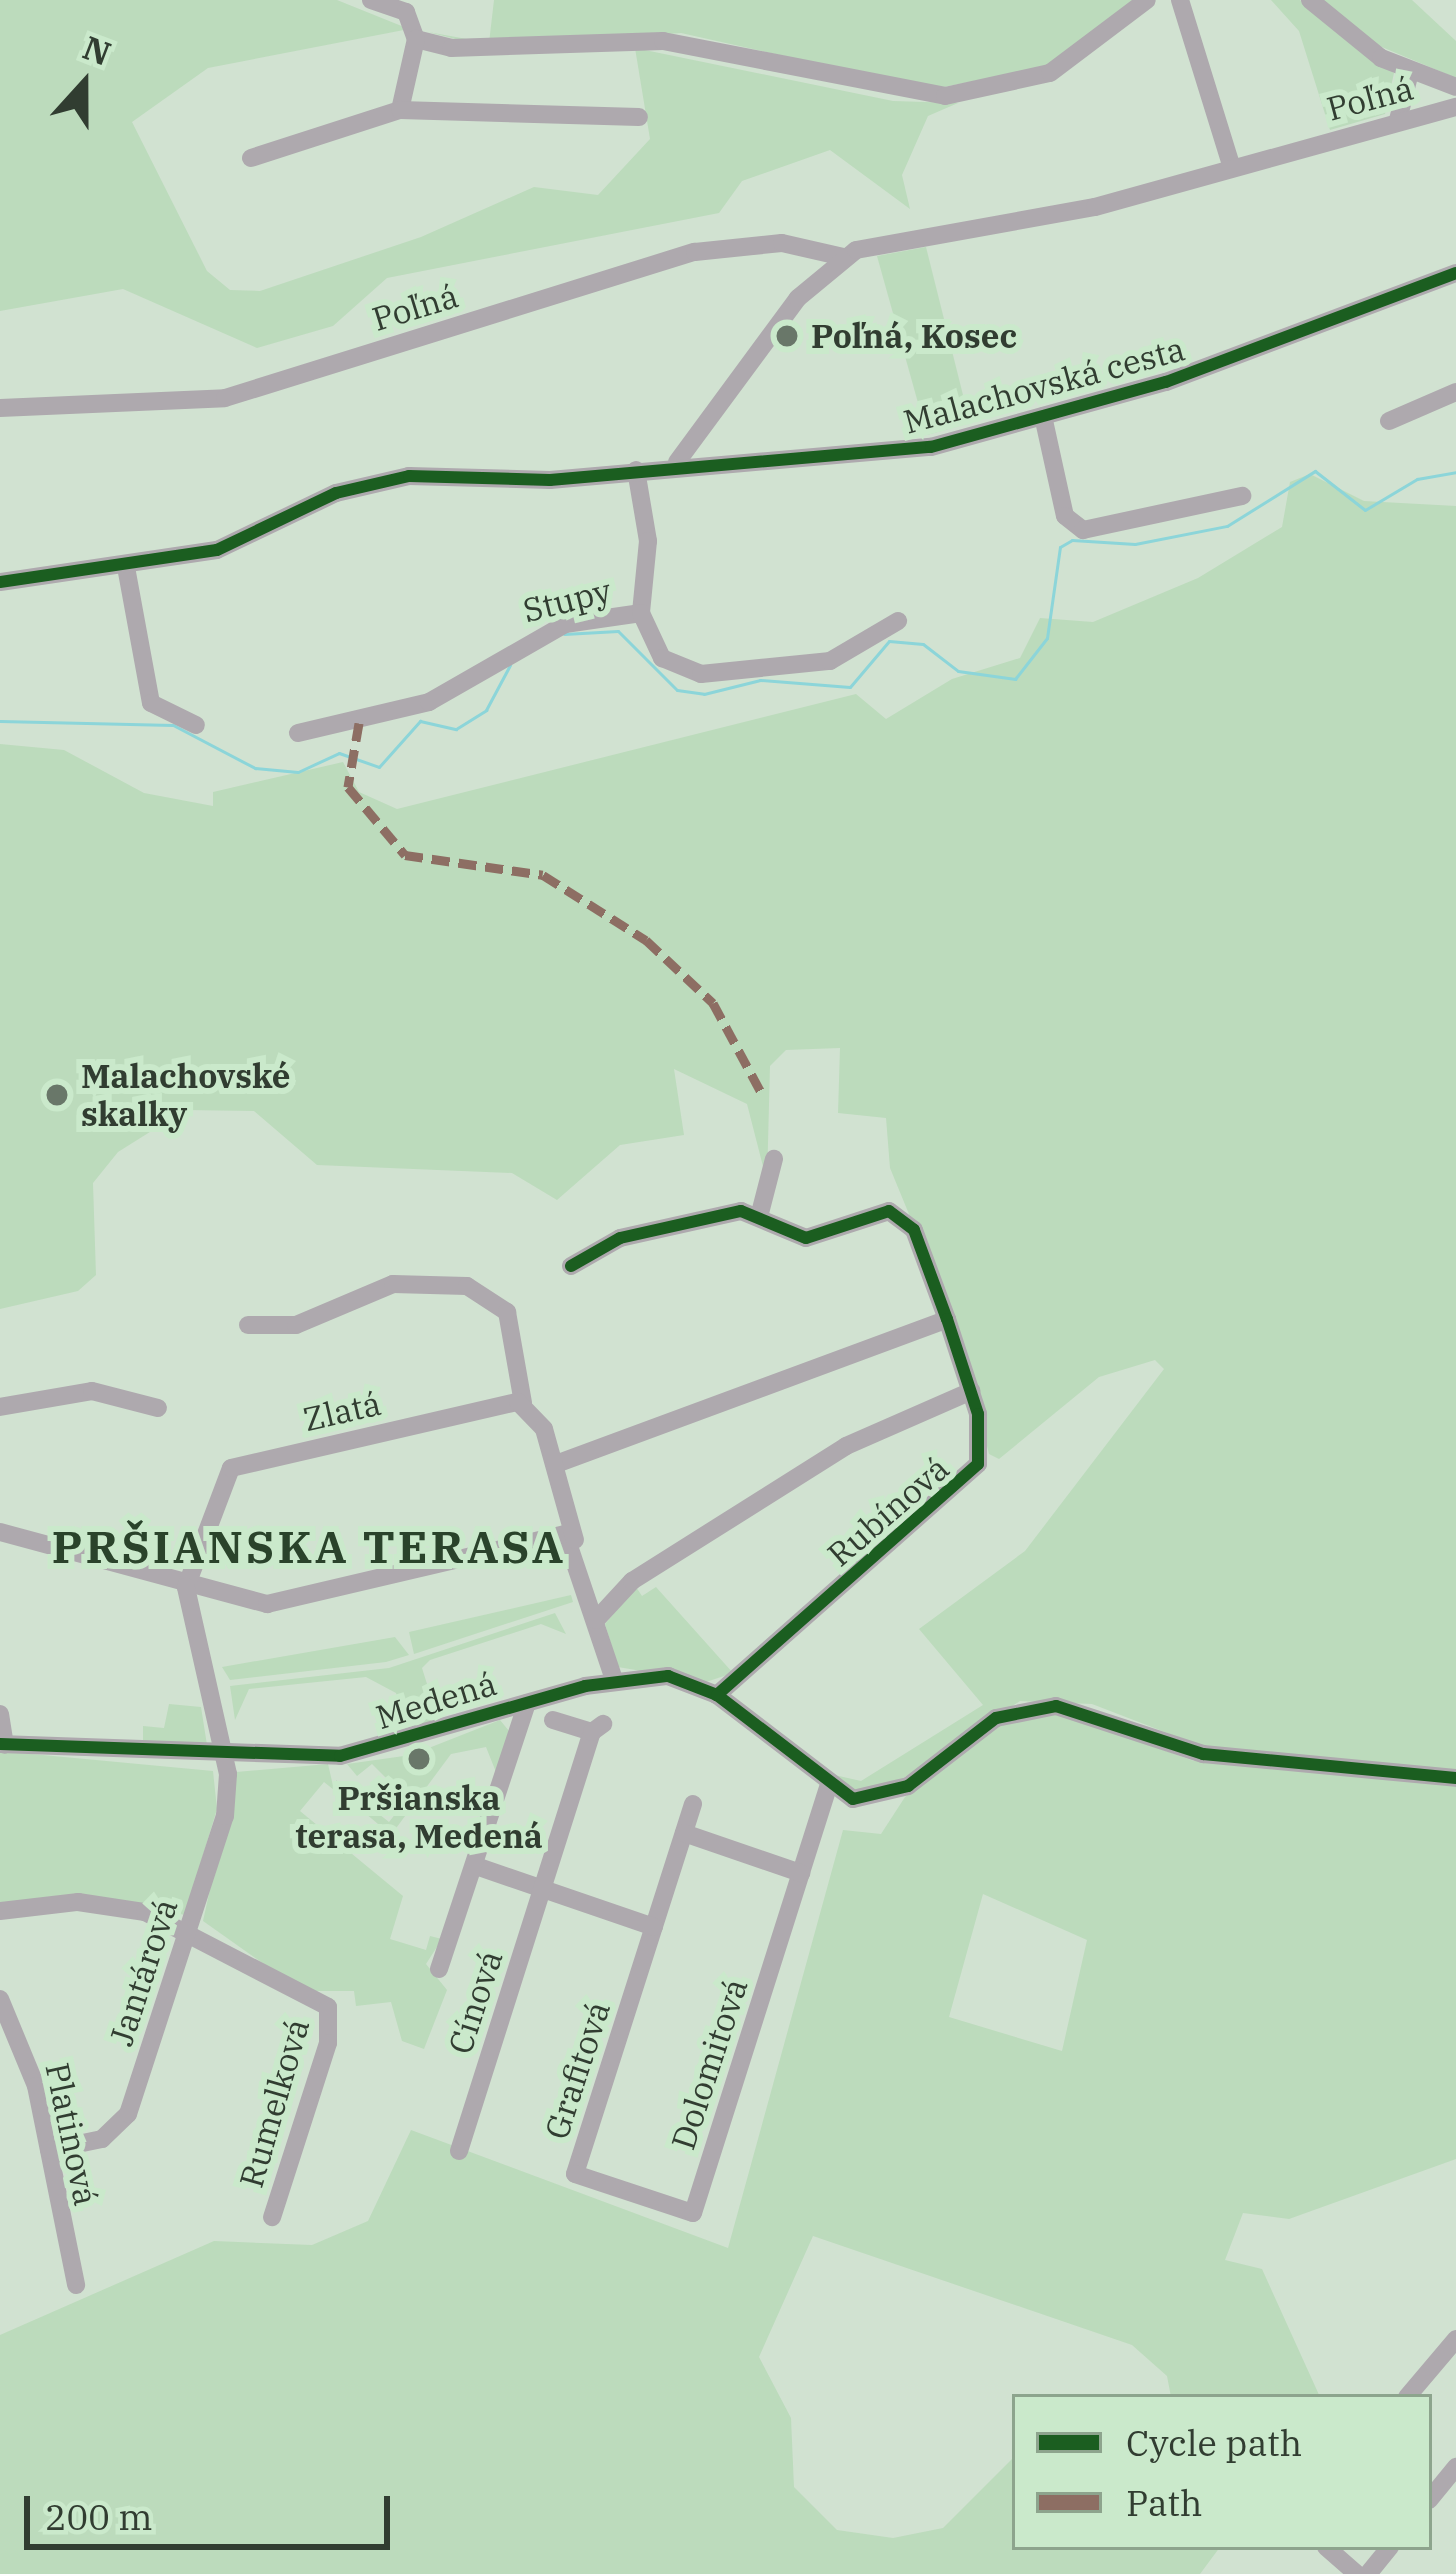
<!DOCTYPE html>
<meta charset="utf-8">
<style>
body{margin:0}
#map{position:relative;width:1456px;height:2574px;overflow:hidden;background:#d1e2d1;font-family:"IBM Plex Serif",serif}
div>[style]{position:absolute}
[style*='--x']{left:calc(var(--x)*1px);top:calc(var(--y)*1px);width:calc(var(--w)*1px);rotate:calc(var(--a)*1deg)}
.green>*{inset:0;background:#bcdbbc}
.stream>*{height:3px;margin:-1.5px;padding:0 1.5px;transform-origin:1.5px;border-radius:1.5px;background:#8cd5d9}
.minor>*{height:18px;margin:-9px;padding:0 9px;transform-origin:9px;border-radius:9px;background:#aea9ae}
.quiet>*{height:9px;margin-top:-4.5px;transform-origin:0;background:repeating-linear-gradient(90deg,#8d6e63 0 18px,transparent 0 27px)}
.cycleway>*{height:12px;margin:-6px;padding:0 6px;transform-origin:6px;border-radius:6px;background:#1b5e20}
.dots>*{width:33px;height:33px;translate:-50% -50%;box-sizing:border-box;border:6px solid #cae9cb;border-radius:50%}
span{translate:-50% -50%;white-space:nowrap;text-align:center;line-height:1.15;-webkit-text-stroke:12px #cae9cb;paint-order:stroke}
.street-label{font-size:33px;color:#313d31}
.poi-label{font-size:33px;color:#313d31;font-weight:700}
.left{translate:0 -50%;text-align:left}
.district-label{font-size:45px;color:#2a432b;font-weight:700;letter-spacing:3px}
.legend{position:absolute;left:1012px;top:2394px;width:420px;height:156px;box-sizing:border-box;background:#cae9cb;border:3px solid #8da48d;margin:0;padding:15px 21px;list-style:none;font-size:36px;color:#313d31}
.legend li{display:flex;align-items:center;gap:24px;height:60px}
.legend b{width:60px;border:3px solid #8da48d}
.north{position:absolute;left:24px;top:24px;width:120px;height:120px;-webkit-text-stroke:9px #cae9cb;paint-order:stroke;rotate:21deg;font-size:33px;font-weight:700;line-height:48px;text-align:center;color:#313d31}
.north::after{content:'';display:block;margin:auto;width:42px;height:54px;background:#313d31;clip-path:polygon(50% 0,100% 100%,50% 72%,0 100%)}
.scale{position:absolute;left:24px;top:2496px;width:366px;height:54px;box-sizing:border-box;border:6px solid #313d31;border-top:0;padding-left:15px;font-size:36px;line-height:42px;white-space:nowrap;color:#313d31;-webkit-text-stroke:9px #cae9cb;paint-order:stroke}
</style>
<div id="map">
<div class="green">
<div style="clip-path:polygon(0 0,337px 0,409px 29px,208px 68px,132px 122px,207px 271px,230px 290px,260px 291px,421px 237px,534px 187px,598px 195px,650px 139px,635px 48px,893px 101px,958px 103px,928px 116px,902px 175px,910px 209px,830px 150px,742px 181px,719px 213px,387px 278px,333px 326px,257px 348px,123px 289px,0 311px)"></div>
<div style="clip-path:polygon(494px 0,1137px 0,1046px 67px,933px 89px,681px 33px,487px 47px,428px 32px,489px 43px)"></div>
<div style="clip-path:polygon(1271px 0,1300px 0,1394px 73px,1385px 114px,1330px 130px,1299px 31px)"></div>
<div style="clip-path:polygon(1321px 0,1412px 0,1456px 41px,1456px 78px,1365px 40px)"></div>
<div style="clip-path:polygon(926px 247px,970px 423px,927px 435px,877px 256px)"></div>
<div style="clip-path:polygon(evenodd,1310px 474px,1364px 501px,1456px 506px,1456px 2159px,1289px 2219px,1243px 2213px,1225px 2260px,1262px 2269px,1320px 2397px,1171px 2397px,1167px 2376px,1132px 2345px,813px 2236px,759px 2357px,791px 2418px,794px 2487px,837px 2530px,893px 2538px,943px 2528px,1015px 2456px,1015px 2547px,1220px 2547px,1200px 2574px,0 2574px,0 2335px,214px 2241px,312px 2245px,368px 2221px,411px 2130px,728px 2248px,843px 1830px,881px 1834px,905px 1797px,1005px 1722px,1058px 1713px,1194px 1761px,1201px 1746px,1092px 1704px,1020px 1701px,885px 1790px,847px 1790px,739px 1705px,830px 1774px,861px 1781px,983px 1705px,919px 1629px,1025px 1551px,1164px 1369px,1155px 1360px,1099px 1377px,999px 1459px,989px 1454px,962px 1343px,890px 1168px,886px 1118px,838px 1113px,840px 1048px,786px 1050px,770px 1066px,767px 1182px,747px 1104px,674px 1069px,684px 1135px,620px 1145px,557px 1200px,512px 1173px,317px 1165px,254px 1111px,185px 1110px,118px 1152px,93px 1183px,96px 1275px,78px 1291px,0 1309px,0 744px,64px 750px,144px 793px,213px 806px,213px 792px,343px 762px,359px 792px,397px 809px,856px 694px,886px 719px,952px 679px,1020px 658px,1040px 618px,1093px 622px,1198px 578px,1282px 527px,1290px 482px,1310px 474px,983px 1894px,1087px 1940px,1062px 2051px,949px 2017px,983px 1894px)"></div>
<div style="clip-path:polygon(636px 1587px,642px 1596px,656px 1587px,733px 1673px,706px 1682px,618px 1667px,605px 1624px)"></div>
<div style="clip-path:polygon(571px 1595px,573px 1602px,414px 1654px,409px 1632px)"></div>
<div style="clip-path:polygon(555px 1613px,566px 1634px,541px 1624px,430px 1660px,422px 1668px,438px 1719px,402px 1733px,396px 1693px,366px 1677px,249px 1689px,235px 1720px,230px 1686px,389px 1668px)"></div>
<div style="clip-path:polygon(395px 1637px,409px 1655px,386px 1662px,230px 1680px,222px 1667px)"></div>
<div style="clip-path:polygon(169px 1704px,201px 1707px,207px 1745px,143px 1743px,143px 1726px,164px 1728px)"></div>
<div style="clip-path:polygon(500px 1720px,509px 1731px,496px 1772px,486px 1747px,451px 1754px,391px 1835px,339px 1791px,336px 1780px,389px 1822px,407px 1799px,372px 1764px,357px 1776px,347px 1764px,411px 1755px)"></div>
<div style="clip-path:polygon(0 1751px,213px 1771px,217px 1809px,185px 1915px,87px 1895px,0 1904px)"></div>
<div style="clip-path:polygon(328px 1764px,334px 1790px,324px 1782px,300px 1811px,403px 1896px,390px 1939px,426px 1950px,430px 1936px,442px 1939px,426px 1964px,447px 1990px,424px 2049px,402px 2041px,391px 2002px,356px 2006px,354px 1991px,302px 1991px,203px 1921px,236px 1772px)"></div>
</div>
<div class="stream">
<div style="--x:564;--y:634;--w:54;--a:-3.2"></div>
<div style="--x:618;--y:631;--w:83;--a:45"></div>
<div style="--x:677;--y:690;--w:27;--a:8"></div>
<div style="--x:704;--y:694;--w:58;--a:-14"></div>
<div style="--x:760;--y:680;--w:90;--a:4.4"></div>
<div style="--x:850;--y:687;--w:60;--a:-49.7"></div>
<div style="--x:889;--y:641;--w:34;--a:5"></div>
<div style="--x:923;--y:644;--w:44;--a:37.6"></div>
<div style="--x:958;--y:671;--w:58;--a:8"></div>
<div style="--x:1015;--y:679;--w:52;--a:-52"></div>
<div style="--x:1047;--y:638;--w:92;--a:-81.9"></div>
<div style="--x:1060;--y:547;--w:14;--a:-30"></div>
<div style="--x:1072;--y:540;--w:63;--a:3.6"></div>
<div style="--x:1135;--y:544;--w:94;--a:-11.1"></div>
<div style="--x:1227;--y:526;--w:104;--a:-32"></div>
<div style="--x:1315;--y:471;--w:63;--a:38"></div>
<div style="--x:1365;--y:510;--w:61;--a:-30.8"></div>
<div style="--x:1417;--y:479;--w:40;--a:-10"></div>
<div style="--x:0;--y:721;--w:173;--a:1.3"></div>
<div style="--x:173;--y:725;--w:93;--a:27.7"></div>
<div style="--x:255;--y:768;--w:43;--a:5.3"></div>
<div style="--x:298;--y:772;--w:45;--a:-24.9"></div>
<div style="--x:339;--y:753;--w:42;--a:19.3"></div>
<div style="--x:379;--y:767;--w:62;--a:-48.3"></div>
<div style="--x:420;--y:721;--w:37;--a:13"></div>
<div style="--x:456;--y:729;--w:36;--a:-32"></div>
<div style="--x:486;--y:710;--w:51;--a:-61.9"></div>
</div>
<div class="minor">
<div style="--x:371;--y:0;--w:37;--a:19"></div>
<div style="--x:406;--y:12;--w:29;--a:70"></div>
<div style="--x:416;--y:39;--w:36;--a:14"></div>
<div style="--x:451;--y:48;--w:212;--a:-1.9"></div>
<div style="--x:663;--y:41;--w:287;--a:11"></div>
<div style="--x:945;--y:96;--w:107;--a:-12.4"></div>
<div style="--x:1050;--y:73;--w:121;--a:-37"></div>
<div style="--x:1180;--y:0;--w:176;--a:72.8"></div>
<div style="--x:1310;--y:0;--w:92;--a:39.2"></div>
<div style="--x:1381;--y:58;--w:80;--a:21.1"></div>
<div style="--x:400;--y:110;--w:73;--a:-77.3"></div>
<div style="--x:1398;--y:120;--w:49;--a:-76"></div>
<div style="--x:251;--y:158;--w:157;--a:-17.9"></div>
<div style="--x:400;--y:110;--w:239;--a:1.7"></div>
<div style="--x:0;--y:408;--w:225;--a:-2.5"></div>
<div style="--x:225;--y:398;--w:492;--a:-17.3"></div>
<div style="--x:695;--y:252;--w:87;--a:-5.9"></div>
<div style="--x:782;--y:243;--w:63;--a:12.9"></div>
<div style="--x:1043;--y:416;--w:102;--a:77.6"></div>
<div style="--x:1065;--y:516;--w:23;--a:38"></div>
<div style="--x:1083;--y:530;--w:163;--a:-12.1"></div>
<div style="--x:1389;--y:421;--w:73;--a:-23.4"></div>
<div style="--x:677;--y:462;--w:204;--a:-53.6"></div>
<div style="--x:798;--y:298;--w:75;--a:-39.6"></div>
<div style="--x:856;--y:250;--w:243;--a:-10.2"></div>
<div style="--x:1095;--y:207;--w:375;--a:-15.5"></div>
<div style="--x:636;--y:470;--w:72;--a:80.4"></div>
<div style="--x:648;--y:541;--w:72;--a:95.6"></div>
<div style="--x:126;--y:567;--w:138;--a:79.6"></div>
<div style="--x:151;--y:703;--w:50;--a:26.1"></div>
<div style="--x:0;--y:582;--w:219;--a:-8.4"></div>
<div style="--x:217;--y:550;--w:132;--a:-25.6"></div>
<div style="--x:336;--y:493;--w:75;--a:-13.1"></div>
<div style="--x:409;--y:476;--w:141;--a:1.6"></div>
<div style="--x:550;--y:480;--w:382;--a:-5"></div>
<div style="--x:931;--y:447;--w:244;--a:-15.5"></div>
<div style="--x:1166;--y:382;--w:310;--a:-20.6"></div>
<div style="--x:298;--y:733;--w:135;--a:-13.3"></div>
<div style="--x:429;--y:702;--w:157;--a:-29.8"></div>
<div style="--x:565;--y:624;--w:77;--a:-8.2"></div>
<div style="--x:641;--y:613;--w:50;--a:65"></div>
<div style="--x:662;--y:658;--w:42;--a:22.3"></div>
<div style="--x:701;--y:674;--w:130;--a:-5.8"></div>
<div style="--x:830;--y:661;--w:79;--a:-30.5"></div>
<div style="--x:760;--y:1213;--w:56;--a:-75.5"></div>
<div style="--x:571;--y:1266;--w:56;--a:-29.7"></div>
<div style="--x:620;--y:1238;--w:124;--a:-12.6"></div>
<div style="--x:741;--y:1211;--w:70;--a:22.6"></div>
<div style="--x:806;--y:1238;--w:87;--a:-18"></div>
<div style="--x:889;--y:1211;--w:31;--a:37"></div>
<div style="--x:914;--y:1230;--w:95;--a:69.7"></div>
<div style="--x:947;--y:1319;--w:100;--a:71.9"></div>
<div style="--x:978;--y:1414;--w:50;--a:90"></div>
<div style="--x:978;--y:1464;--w:349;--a:138.5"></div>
<div style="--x:248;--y:1325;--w:48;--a:0"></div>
<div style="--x:296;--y:1325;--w:105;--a:-22.9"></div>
<div style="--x:393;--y:1284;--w:74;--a:1.5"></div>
<div style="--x:467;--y:1286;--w:48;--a:33"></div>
<div style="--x:507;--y:1312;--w:92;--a:80"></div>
<div style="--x:0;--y:1407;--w:93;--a:-9.9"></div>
<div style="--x:92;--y:1391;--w:68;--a:14.4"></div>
<div style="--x:556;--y:1464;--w:417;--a:-20.3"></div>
<div style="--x:0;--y:1532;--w:277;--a:15.1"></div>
<div style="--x:267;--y:1604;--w:306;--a:-13.2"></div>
<div style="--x:565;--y:1534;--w:154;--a:71.4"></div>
<div style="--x:186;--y:1587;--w:127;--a:-69.3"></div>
<div style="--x:231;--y:1468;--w:294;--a:-13"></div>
<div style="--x:518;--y:1402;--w:37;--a:46"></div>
<div style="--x:544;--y:1429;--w:115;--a:74.4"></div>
<div style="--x:596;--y:1620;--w:53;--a:-47.3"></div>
<div style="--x:632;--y:1581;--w:253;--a:-32.2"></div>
<div style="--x:846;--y:1446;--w:137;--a:-23.7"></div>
<div style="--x:0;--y:1714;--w:31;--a:81"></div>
<div style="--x:553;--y:1720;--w:41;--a:17.1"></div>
<div style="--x:0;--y:1744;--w:340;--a:2"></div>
<div style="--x:340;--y:1756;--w:255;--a:-15.9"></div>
<div style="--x:585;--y:1686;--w:84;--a:-6.9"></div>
<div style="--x:668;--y:1676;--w:53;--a:21.2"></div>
<div style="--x:717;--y:1695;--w:171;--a:37.4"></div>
<div style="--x:853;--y:1799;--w:57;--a:-13.3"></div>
<div style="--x:908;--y:1786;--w:111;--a:-37.7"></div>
<div style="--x:996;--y:1718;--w:61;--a:-11.3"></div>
<div style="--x:1056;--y:1706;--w:155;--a:18.1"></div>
<div style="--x:1203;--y:1754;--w:254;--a:5.4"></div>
<div style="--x:693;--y:1804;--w:388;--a:107.7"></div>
<div style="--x:575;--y:2174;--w:124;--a:18.3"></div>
<div style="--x:693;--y:2213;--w:446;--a:-72.4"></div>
<div style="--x:684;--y:1833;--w:124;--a:18.9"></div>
<div style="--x:476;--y:1866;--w:188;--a:18.9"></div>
<div style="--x:0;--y:1911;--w:79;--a:-6.6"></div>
<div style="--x:78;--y:1902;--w:68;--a:8.5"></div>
<div style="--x:145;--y:1912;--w:206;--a:27.4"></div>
<div style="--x:328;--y:2007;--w:36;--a:90"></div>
<div style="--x:328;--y:2043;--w:183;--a:107.8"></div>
<div style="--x:439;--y:1969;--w:280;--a:-71.7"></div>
<div style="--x:0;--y:1999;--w:94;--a:67.5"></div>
<div style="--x:36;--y:2086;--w:203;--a:78.6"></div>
<div style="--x:49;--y:2150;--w:54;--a:-11.7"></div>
<div style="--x:102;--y:2139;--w:36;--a:-44"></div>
<div style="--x:128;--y:2114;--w:313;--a:-72"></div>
<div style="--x:225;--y:1816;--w:42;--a:-85.9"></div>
<div style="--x:228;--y:1774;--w:192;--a:-102.7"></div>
<div style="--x:459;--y:2151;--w:440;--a:-72.4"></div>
<div style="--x:592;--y:1732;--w:14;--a:-36"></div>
<div style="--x:1407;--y:2397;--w:76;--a:-49.8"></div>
<div style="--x:1429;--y:2500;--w:43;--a:-50.7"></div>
<div style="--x:1326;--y:2547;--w:41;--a:41.1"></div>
<div style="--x:1368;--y:2574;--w:35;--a:-51"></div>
</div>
<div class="quiet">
<div style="--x:359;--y:723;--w:65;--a:99.8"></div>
<div style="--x:348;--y:787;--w:89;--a:50"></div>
<div style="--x:405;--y:855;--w:139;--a:8.2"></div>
<div style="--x:543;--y:875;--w:122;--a:32.3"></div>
<div style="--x:646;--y:940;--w:92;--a:43.2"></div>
<div style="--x:713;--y:1003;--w:103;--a:61.7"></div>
</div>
<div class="cycleway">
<div style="--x:0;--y:582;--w:219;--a:-8.4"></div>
<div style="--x:217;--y:550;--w:132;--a:-25.6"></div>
<div style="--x:336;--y:493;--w:75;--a:-13.1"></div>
<div style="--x:409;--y:476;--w:141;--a:1.6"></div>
<div style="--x:550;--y:480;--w:382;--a:-5"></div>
<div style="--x:931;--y:447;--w:244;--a:-15.5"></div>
<div style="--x:1166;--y:382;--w:310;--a:-20.6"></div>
<div style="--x:571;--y:1266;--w:56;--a:-29.7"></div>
<div style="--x:620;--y:1238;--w:124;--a:-12.6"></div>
<div style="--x:741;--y:1211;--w:70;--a:22.6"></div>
<div style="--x:806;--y:1238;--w:87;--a:-18"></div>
<div style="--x:889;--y:1211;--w:31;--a:37"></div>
<div style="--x:914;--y:1230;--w:95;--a:69.7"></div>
<div style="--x:947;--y:1319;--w:100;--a:71.9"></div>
<div style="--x:978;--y:1414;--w:50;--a:90"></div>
<div style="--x:978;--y:1464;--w:349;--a:138.5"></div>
<div style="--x:0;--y:1744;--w:340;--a:2"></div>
<div style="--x:340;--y:1756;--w:255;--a:-15.9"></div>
<div style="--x:585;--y:1686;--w:84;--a:-6.9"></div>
<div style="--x:668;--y:1676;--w:53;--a:21.2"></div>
<div style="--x:717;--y:1695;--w:171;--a:37.4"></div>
<div style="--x:853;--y:1799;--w:57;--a:-13.3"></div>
<div style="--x:908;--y:1786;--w:111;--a:-37.7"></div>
<div style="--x:996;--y:1718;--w:61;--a:-11.3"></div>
<div style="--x:1056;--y:1706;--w:155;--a:18.1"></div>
<div style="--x:1203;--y:1754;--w:254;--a:5.4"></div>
</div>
<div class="dots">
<div style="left:787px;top:336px;background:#697769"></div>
<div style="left:57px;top:1095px;background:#697769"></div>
<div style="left:419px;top:1759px;background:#697769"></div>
</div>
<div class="street-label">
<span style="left:1370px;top:98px;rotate:-15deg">Poľná</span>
<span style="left:415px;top:307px;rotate:-17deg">Poľná</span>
<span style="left:1044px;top:385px;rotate:-15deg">Malachovská cesta</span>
<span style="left:567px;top:600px;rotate:-14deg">Stupy</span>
<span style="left:342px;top:1411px;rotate:-13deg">Zlatá</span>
<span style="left:888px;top:1511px;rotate:-41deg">Rubínová</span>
<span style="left:436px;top:1700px;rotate:-17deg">Medená</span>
<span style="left:143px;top:1972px;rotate:-72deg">Jantárová</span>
<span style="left:475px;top:2002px;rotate:-72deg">Cínová</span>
<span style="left:709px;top:2064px;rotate:-72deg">Dolomitová</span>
<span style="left:577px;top:2070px;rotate:-72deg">Grafitová</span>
<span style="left:274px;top:2103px;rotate:-74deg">Rumelková</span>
<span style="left:72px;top:2134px;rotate:78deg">Platinová</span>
</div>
<div class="poi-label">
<span class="left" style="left:811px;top:336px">Poľná, Kosec</span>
<span class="left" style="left:81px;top:1095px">Malachovské<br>skalky</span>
<span style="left:419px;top:1817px">Pršianska<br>terasa, Medená</span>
</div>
<div class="district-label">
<span style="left:309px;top:1547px">PRŠIANSKA TERASA</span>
</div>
<ul class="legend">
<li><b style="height:15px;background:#1b5e20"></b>Cycle path</li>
<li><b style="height:15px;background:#8d6e63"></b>Path</li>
</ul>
<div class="north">N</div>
<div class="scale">200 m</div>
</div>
